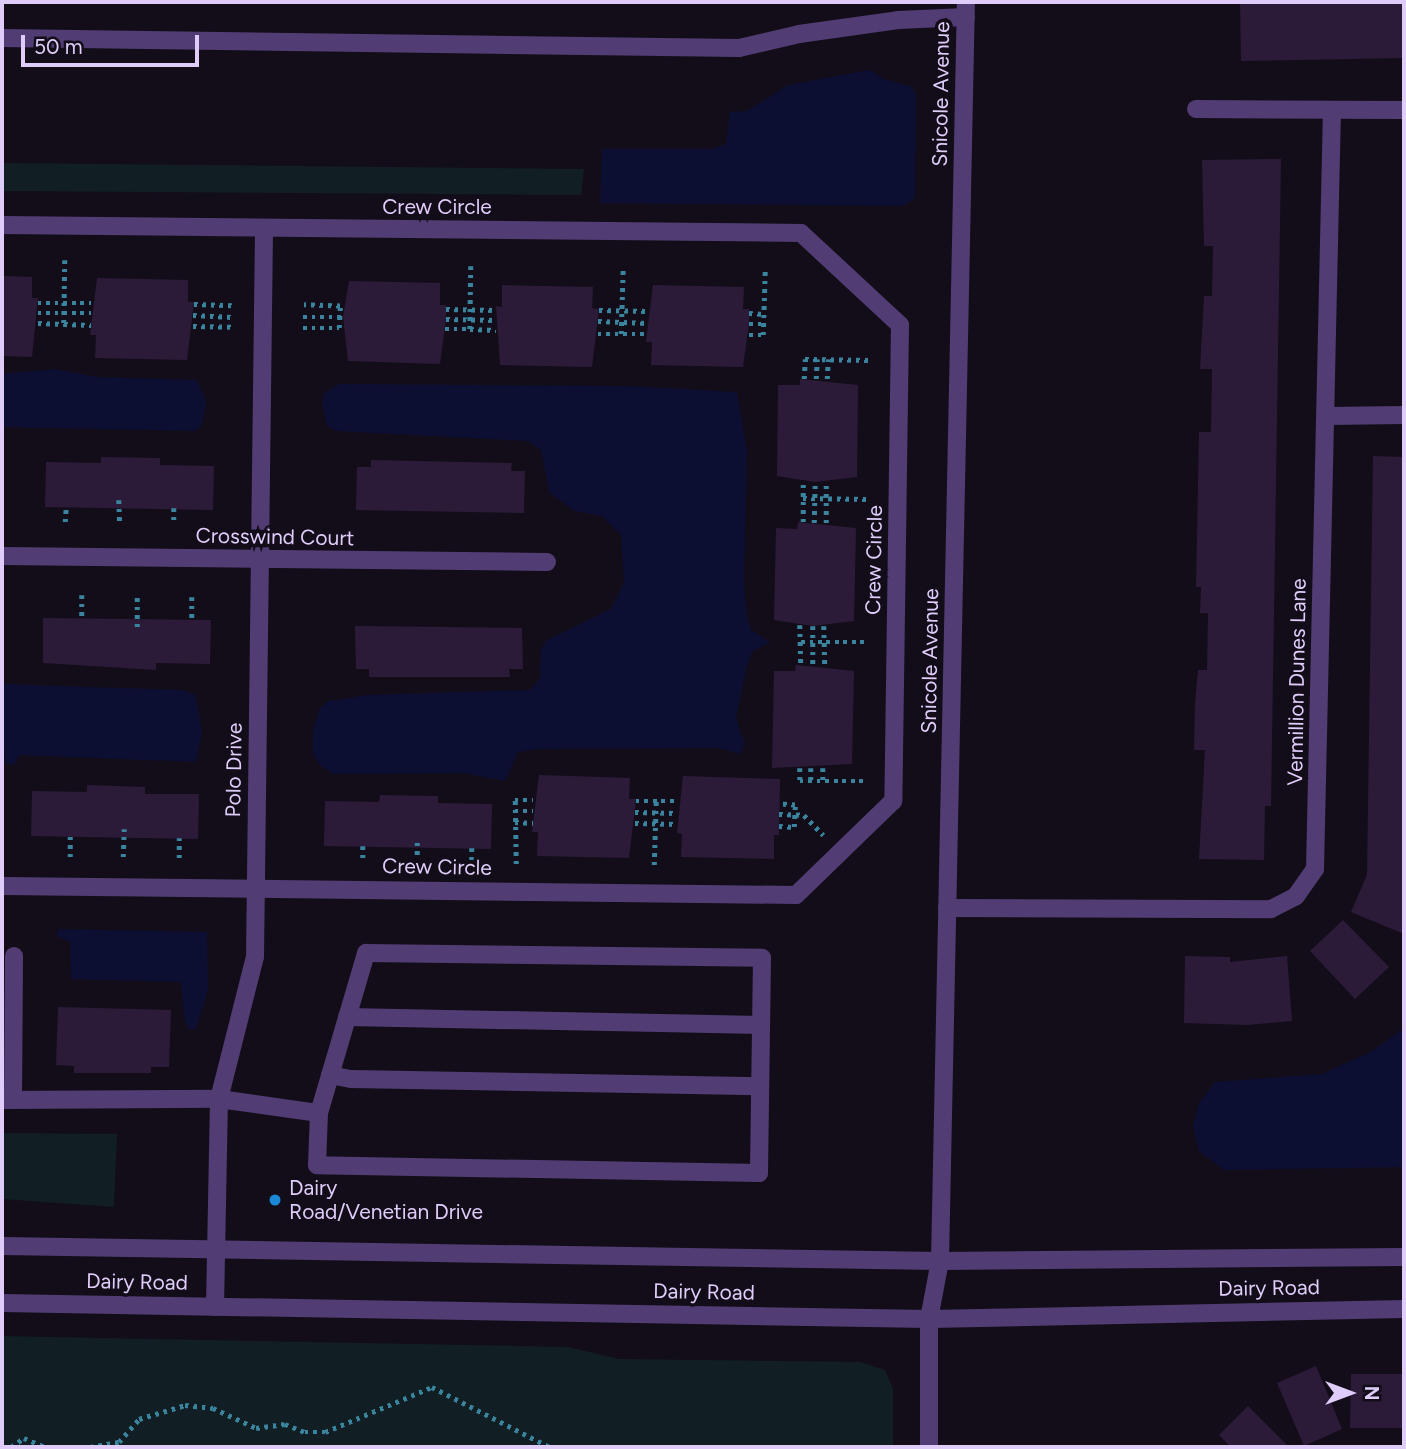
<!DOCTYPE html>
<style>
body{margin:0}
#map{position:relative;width:1406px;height:1449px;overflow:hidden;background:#130d1a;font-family:Figtree,sans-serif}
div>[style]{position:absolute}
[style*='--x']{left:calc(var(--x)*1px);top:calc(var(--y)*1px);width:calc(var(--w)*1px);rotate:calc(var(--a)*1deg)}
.green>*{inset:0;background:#111e23}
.water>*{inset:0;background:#0d0f32}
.building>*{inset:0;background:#2b1b38}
.path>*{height:4.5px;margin-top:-2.25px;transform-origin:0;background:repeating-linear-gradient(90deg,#3a849e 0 3.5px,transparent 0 8.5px)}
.minor>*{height:18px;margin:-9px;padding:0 9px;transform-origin:9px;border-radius:9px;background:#513d73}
.dots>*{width:19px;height:19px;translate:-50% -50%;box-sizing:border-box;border:4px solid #130d1a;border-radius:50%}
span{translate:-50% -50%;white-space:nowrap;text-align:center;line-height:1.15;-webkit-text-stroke:7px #130d1a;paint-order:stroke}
.street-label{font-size:21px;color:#dfccf9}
.poi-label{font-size:21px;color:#dfccf9}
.left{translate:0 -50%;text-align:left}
.frame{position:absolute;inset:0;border:4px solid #dfccf9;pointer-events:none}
.north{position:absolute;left:1315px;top:1358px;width:70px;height:70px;-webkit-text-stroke:5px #130d1a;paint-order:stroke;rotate:90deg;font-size:19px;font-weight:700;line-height:28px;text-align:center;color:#dfccf9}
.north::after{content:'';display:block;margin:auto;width:24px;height:32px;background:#dfccf9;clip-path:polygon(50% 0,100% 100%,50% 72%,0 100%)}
.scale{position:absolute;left:21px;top:35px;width:178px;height:32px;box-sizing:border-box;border:4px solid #dfccf9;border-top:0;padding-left:9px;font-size:21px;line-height:24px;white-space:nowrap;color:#dfccf9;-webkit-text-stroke:5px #130d1a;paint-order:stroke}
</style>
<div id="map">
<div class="green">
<div style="clip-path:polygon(2px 163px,584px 169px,581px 195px,2px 191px)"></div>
<div style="clip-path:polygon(2px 1133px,117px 1134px,114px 1207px,2px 1199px)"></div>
<div style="clip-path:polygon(2px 1336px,568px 1347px,619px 1359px,860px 1362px,885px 1370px,893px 1389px,893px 1447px,2px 1447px)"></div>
</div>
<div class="water">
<div style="clip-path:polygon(870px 70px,884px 79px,912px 87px,916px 94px,915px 198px,903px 206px,600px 203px,602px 149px,712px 149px,726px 144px,730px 112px,747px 111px,788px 85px)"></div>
<div style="clip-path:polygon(56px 369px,97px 377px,197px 380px,206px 401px,202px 426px,195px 431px,2px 427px,2px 374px)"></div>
<div style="clip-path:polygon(339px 384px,626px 386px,737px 392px,747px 451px,744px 581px,747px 617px,751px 630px,770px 642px,752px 652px,746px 670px,736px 718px,745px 744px,740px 754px,719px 748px,538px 749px,518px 752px,505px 781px,463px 773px,333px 774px,320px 765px,313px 755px,313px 730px,320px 708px,328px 701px,368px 695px,530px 690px,540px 678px,541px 649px,547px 640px,611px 609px,624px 583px,621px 535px,602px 516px,574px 511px,549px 492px,541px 450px,528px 441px,336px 431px,327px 426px,322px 403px,324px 393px)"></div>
<div style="clip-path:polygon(2px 684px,181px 690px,196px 695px,202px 733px,196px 762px,19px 755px,14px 765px,5px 763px)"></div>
<div style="clip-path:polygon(59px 929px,207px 932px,208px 989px,196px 1029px,188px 1029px,184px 1016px,181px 982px,71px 979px,70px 942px,56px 936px)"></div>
<div style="clip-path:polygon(1404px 1028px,1404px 1167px,1224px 1170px,1199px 1151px,1193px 1126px,1199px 1103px,1215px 1082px,1322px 1074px,1372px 1051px)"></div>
</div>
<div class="building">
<div style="clip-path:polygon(1240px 2px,1404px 2px,1404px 58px,1241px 61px)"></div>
<div style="clip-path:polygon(1281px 159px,1271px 806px,1265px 806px,1264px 860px,1199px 859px,1205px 750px,1194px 750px,1195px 704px,1198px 670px,1207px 670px,1208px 613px,1200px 613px,1201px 587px,1196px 587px,1199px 432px,1211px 432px,1212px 369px,1200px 369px,1204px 296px,1212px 296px,1213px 246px,1204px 246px,1202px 160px)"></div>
<div style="clip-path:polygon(2px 276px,32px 277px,32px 298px,38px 298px,32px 357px,2px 356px)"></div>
<div style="clip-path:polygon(97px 278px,188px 280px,188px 302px,194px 302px,187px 360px,95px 358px,96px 335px,90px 335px)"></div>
<div style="clip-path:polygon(349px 281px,440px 283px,440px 305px,446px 305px,446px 319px,440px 364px,348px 361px,343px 317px)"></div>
<div style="clip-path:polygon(502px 285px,593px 287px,592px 308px,599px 309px,592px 367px,500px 365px,496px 306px,502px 307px)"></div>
<div style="clip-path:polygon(653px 285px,744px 287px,743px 309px,749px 309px,749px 324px,743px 367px,651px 365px,652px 342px,646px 342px)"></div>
<div style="clip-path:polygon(800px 379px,858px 385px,857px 477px,815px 482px,777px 476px,778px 385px,800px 385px)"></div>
<div style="clip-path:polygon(1373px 456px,1404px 457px,1404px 934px,1351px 912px,1367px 875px)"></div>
<div style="clip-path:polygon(101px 457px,160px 458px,160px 465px,214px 466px,213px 510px,45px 507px,46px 462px,101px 463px)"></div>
<div style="clip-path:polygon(371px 460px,512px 463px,511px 471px,525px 471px,524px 513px,356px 510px,357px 467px,371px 467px)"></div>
<div style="clip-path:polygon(798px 522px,856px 528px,854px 621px,813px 626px,774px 620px,776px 528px,797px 529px)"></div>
<div style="clip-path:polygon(43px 618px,211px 620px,210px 664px,156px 663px,156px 670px,43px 663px)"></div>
<div style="clip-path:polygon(355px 626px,522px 628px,523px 669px,509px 669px,510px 677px,369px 677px,369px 669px,356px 669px)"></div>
<div style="clip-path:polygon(796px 665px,854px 671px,852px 764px,772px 768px,774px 671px,795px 671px)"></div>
<div style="clip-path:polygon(539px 775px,630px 778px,629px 799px,636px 799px,629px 858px,537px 856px,538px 832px,532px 832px)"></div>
<div style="clip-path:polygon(683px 776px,780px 779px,779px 835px,774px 835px,774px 859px,681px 857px,682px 834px,677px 833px)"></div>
<div style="clip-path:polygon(87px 785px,145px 787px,145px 794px,199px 794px,198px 839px,31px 836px,32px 791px,87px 792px)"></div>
<div style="clip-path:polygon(380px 795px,438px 796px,438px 803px,492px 804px,491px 849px,324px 846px,325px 801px,379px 802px)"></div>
<div style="clip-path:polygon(1343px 920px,1389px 967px,1355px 999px,1310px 951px)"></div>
<div style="clip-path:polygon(1185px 956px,1230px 957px,1230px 962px,1287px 956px,1292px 1021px,1247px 1025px,1184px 1023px)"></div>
<div style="clip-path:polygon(58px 1007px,171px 1010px,169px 1067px,151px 1067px,151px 1073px,74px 1073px,74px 1066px,56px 1065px)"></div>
<div style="clip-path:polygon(1316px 1366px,1342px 1429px,1304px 1446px,1277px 1383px)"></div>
<div style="clip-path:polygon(1351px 1374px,1404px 1374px,1404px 1428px,1350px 1428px)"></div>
<div style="clip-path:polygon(1248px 1406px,1289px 1447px,1231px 1447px,1219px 1435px)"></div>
</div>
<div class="path">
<div style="--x:65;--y:260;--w:64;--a:90.9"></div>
<div style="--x:64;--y:324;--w:27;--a:2"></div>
<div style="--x:471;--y:266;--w:63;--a:90.9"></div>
<div style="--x:470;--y:329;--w:26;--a:2"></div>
<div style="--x:38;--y:303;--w:53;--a:0"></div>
<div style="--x:194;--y:304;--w:38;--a:2"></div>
<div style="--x:446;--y:309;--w:50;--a:1.1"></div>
<div style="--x:599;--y:310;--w:48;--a:1.2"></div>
<div style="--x:38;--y:313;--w:53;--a:0"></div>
<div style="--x:749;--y:313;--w:15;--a:4"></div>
<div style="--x:193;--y:315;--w:39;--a:3"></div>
<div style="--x:303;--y:317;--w:40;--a:0"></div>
<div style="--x:446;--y:319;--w:50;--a:1.1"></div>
<div style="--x:598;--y:321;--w:49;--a:2.3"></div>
<div style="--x:38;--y:323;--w:26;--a:2"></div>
<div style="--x:749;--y:324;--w:14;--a:0"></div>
<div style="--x:193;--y:326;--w:39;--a:1"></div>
<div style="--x:303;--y:328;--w:36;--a:0"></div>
<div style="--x:339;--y:328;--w:22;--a:-87"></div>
<div style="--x:340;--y:306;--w:36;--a:-178"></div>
<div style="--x:445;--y:329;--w:25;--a:0"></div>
<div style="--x:598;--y:334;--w:49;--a:0"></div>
<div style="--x:621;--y:334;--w:66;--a:-88.3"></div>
<div style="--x:749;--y:335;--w:14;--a:0"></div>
<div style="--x:763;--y:335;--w:64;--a:-88.2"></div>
<div style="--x:804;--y:379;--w:20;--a:-87"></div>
<div style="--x:805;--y:359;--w:66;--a:0.9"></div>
<div style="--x:816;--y:379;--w:20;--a:-87"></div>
<div style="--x:827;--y:379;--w:20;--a:-87"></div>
<div style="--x:803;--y:498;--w:65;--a:0.9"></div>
<div style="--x:119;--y:500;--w:23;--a:88"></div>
<div style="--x:174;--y:508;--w:16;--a:90"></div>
<div style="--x:65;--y:522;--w:14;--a:-86"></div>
<div style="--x:803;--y:522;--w:41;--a:-90"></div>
<div style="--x:814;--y:523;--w:41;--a:-88.6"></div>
<div style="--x:826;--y:523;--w:41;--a:-90"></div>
<div style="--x:82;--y:595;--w:24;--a:90"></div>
<div style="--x:192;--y:597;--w:22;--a:90"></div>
<div style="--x:800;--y:625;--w:40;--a:88.6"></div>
<div style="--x:813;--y:626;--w:40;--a:90"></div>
<div style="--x:824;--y:626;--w:40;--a:88.6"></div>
<div style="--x:137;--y:627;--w:31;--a:-90"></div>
<div style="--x:801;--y:642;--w:65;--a:0"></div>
<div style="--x:800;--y:768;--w:13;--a:90"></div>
<div style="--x:800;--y:781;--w:63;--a:0"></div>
<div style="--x:811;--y:768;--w:13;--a:90"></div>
<div style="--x:823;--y:768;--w:13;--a:90"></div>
<div style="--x:636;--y:801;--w:41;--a:0"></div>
<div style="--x:515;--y:811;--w:18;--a:0"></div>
<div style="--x:635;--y:812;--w:42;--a:1.4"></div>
<div style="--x:779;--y:814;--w:25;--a:2"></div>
<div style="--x:804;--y:815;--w:28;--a:46"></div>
<div style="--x:515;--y:822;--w:18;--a:3"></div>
<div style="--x:635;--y:823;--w:42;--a:1.4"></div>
<div style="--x:779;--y:826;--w:15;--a:4"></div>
<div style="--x:794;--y:827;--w:22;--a:-87"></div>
<div style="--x:795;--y:805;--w:15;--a:-176"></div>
<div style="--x:363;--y:846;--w:16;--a:90"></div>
<div style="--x:472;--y:848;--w:15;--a:90"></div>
<div style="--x:70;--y:857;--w:21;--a:-90"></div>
<div style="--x:123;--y:857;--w:28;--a:-88"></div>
<div style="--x:179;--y:858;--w:20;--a:-90"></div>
<div style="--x:417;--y:863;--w:24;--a:-90"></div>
<div style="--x:516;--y:864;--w:64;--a:-90.9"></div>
<div style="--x:515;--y:800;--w:18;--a:0"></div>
<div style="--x:654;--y:865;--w:64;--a:-88.2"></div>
<div style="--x:11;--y:1447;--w:16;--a:-35"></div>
<div style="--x:24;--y:1438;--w:23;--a:23"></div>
<div style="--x:90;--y:1447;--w:29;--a:-10"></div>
<div style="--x:119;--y:1442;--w:30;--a:-49"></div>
<div style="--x:139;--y:1419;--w:48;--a:-16.9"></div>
<div style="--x:185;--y:1405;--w:28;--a:6"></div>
<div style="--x:213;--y:1408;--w:47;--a:24.9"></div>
<div style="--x:256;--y:1428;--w:29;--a:-8"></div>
<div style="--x:285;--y:1424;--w:22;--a:22"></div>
<div style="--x:305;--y:1432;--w:20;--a:0"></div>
<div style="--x:325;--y:1432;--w:116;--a:-22.8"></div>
<div style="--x:432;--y:1387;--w:132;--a:27"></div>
</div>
<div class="minor">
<div style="--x:2;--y:38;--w:737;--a:0.78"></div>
<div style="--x:739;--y:48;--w:62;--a:-13.1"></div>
<div style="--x:799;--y:34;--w:100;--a:-8"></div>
<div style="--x:898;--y:20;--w:68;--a:-2.5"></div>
<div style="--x:1196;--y:109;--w:208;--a:0.3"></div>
<div style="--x:2;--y:225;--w:799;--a:0.57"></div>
<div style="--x:801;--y:233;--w:135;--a:42.9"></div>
<div style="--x:900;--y:325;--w:476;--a:90.8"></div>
<div style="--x:893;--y:801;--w:135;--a:135.9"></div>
<div style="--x:796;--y:895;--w:794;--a:-179.35"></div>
<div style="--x:1326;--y:416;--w:78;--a:-0.7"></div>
<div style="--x:2;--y:556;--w:545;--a:0.63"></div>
<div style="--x:947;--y:908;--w:324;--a:0.2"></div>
<div style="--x:1271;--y:909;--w:28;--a:-27"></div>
<div style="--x:1296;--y:896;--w:33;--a:-55"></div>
<div style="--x:1315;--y:869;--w:758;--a:-88.72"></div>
<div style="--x:366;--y:953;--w:396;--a:0.7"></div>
<div style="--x:762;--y:958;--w:215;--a:90.8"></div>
<div style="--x:759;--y:1173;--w:442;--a:-179"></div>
<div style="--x:317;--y:1165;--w:52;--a:-87.8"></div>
<div style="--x:319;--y:1113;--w:167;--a:-73.6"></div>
<div style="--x:347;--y:1017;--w:414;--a:1.1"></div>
<div style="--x:330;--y:1075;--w:21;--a:11"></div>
<div style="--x:351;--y:1079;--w:409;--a:1"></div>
<div style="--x:2;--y:1100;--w:217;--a:-0.3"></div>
<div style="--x:219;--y:1099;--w:101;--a:8"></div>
<div style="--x:13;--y:1100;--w:144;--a:-89.6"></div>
<div style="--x:2;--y:1246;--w:938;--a:0.92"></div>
<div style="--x:940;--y:1261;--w:464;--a:-0.5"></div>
<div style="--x:2;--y:1303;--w:927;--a:0.99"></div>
<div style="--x:929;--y:1319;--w:475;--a:-1.2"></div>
<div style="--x:215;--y:1307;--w:208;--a:-88.9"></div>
<div style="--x:219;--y:1099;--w:146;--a:-75.8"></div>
<div style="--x:255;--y:957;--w:728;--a:-89.29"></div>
<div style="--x:929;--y:1447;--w:128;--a:-90"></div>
<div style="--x:929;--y:1319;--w:59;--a:-79.3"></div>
<div style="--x:940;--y:1261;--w:1259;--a:-88.82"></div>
</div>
<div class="dots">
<div style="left:275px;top:1200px;background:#1b87d6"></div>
</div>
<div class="street-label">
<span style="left:941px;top:94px;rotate:-89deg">Snicole Avenue</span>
<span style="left:437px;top:207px">Crew Circle</span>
<span style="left:275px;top:537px;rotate:1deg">Crosswind Court</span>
<span style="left:874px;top:560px;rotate:-89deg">Crew Circle</span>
<span style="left:930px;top:661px;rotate:-89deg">Snicole Avenue</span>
<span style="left:1297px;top:682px;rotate:-89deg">Vermillion Dunes Lane</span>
<span style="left:234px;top:770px;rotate:-89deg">Polo Drive</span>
<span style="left:437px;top:867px;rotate:1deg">Crew Circle</span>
<span style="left:137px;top:1282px;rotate:1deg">Dairy Road</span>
<span style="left:1269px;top:1288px;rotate:-1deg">Dairy Road</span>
<span style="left:704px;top:1292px;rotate:1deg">Dairy Road</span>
</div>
<div class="poi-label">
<span class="left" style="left:289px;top:1200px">Dairy<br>Road/Venetian Drive</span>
</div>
<div class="frame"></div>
<div class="north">N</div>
<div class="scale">50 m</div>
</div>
